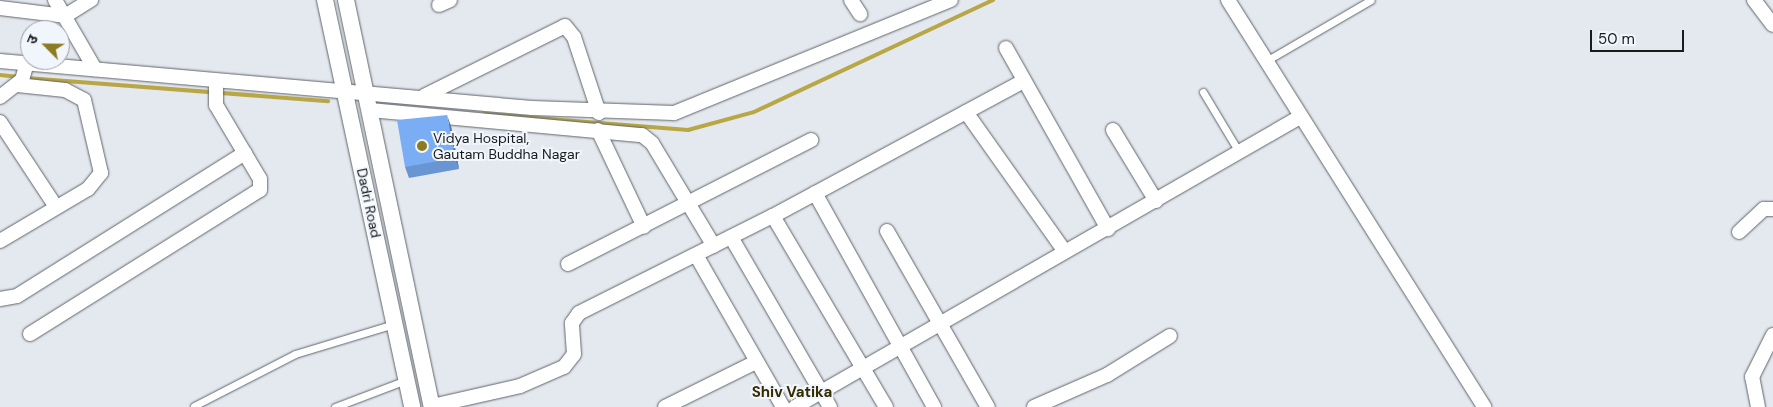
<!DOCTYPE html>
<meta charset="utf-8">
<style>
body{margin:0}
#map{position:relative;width:1773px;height:407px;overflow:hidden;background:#e4e9ef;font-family:"DM Sans","Noto Sans Devanagari",sans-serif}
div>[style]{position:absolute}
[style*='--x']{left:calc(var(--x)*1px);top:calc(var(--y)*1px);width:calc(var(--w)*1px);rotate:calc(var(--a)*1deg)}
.stream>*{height:4px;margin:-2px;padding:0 2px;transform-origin:2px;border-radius:2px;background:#b9a746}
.roads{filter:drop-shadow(0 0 1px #60646a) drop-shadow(0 0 1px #60646a)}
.service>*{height:7px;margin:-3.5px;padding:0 3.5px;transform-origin:3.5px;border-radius:3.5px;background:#fff}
.minor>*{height:14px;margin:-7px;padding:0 7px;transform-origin:7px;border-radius:7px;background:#fff}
.tertiary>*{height:16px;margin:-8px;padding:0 8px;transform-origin:8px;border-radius:8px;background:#fff}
.wall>*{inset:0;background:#6a95d3}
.shaded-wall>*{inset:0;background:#5679ac}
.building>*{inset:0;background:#7badf5}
.dots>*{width:14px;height:14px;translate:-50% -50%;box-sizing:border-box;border:2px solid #f1f6fc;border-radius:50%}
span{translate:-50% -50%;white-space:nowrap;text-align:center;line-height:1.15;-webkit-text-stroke:4px #f1f6fc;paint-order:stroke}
.poi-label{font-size:14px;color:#191b1d}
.left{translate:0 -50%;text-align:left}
.street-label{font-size:14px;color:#191b1d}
.neighbourhood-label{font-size:15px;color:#352d02;font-weight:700}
.north{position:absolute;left:20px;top:20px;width:50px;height:50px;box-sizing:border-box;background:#f1f6fc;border:1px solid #9b9ea3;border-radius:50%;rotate:293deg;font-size:14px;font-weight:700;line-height:20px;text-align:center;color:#191b1d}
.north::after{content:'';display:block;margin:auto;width:18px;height:22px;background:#8c7b21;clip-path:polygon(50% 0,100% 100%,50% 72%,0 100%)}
.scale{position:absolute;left:1590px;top:30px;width:94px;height:22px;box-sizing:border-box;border:2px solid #191b1d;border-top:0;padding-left:6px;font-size:15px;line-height:18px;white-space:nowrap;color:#191b1d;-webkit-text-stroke:4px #f1f6fc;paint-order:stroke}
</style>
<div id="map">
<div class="stream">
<div style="--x:0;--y:75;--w:20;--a:6"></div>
<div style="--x:27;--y:78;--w:302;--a:4.4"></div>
<div style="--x:485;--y:114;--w:204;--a:4.5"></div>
<div style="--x:688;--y:130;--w:68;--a:-15.3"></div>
<div style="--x:754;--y:112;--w:264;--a:-25.1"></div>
</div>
<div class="roads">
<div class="service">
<div style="--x:1266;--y:61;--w:121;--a:-30.2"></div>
<div style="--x:1203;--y:92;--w:70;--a:59"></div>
<div style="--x:194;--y:406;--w:114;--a:-27.2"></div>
<div style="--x:295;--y:354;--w:103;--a:-16.9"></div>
<div style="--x:335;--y:407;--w:76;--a:-20.8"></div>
</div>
<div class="minor">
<div style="--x:55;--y:0;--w:80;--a:59.9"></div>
<div style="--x:851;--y:0;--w:17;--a:57"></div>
<div style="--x:1228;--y:0;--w:481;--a:57.8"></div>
<div style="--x:1754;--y:0;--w:31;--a:53"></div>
<div style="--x:439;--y:5;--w:12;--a:-24"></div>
<div style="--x:0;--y:8;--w:65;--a:7"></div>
<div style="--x:65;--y:16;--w:31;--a:-32"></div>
<div style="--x:1006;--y:48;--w:208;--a:60.6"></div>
<div style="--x:0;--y:61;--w:534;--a:5.05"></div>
<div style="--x:532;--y:108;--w:142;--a:2"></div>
<div style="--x:674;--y:113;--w:299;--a:-22.2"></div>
<div style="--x:424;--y:96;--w:157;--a:-26.4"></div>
<div style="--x:565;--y:26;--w:14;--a:51"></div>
<div style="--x:574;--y:37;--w:80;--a:71.8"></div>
<div style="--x:0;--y:97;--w:28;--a:-38"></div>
<div style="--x:22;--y:80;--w:18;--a:-74"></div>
<div style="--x:370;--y:110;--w:273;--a:5.3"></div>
<div style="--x:642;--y:135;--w:13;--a:39"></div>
<div style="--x:652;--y:143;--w:120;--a:59"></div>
<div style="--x:966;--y:112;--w:171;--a:54.7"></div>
<div style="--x:0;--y:122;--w:102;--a:56.6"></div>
<div style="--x:598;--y:130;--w:107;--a:64.6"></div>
<div style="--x:1113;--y:130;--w:83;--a:58.8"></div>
<div style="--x:815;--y:193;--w:245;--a:60.9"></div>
<div style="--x:773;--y:216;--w:222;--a:59.4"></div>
<div style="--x:887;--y:231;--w:203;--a:60.2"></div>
<div style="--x:1739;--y:232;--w:34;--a:-43"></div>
<div style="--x:1764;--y:209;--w:9;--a:0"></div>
<div style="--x:731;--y:237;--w:197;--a:59.8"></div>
<div style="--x:0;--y:241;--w:102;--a:-30.6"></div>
<div style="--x:88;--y:189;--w:21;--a:-51"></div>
<div style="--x:101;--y:173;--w:75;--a:-103.1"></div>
<div style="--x:84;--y:100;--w:21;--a:-152"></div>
<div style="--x:65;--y:90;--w:48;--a:-174.1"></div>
<div style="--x:696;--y:255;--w:175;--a:60.2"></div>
<div style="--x:568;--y:264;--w:273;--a:-27"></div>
<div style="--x:0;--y:299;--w:17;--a:-10"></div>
<div style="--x:17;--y:296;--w:269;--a:-32.1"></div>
<div style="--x:30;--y:334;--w:271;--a:-32.1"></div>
<div style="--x:260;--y:190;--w:11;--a:-90"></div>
<div style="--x:260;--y:179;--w:86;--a:-120.7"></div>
<div style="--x:216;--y:105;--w:23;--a:-90"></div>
<div style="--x:432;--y:406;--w:90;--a:-12.8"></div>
<div style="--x:520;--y:386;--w:48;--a:-23.4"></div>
<div style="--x:564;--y:367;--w:16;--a:-52"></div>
<div style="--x:574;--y:354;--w:31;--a:-94"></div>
<div style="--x:572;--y:323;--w:12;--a:-55"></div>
<div style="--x:579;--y:313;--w:217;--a:-26.6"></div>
<div style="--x:773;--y:216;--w:285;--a:-28.3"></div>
<div style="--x:665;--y:407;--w:102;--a:-26.3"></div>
<div style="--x:795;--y:407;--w:582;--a:-29.87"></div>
<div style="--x:1034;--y:407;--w:80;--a:-23.7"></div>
<div style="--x:1107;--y:375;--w:74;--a:-31.8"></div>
<div style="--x:1758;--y:407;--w:31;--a:-101"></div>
<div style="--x:1752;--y:377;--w:47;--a:-63.4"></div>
</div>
<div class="tertiary">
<div style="--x:325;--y:0;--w:416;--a:77.9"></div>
<div style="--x:346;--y:0;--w:416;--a:78.1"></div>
</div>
</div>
<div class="wall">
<div style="clip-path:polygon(451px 126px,459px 169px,409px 178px,405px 167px)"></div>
</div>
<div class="shaded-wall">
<div style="clip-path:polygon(447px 115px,451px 126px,459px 169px,455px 158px)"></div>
</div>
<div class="building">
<div style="clip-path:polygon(447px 115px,455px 158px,405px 167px,397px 120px)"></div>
</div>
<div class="dots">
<div style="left:422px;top:146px;background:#8c7b21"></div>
</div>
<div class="poi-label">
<span class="left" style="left:433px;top:146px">Vidya Hospital,<br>Gautam Buddha Nagar</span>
</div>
<div class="street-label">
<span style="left:369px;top:203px;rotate:78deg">Dadri Road</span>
</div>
<div class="neighbourhood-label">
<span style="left:792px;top:393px">Shiv Vatika</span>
</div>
<div class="north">उ</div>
<div class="scale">50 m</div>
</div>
